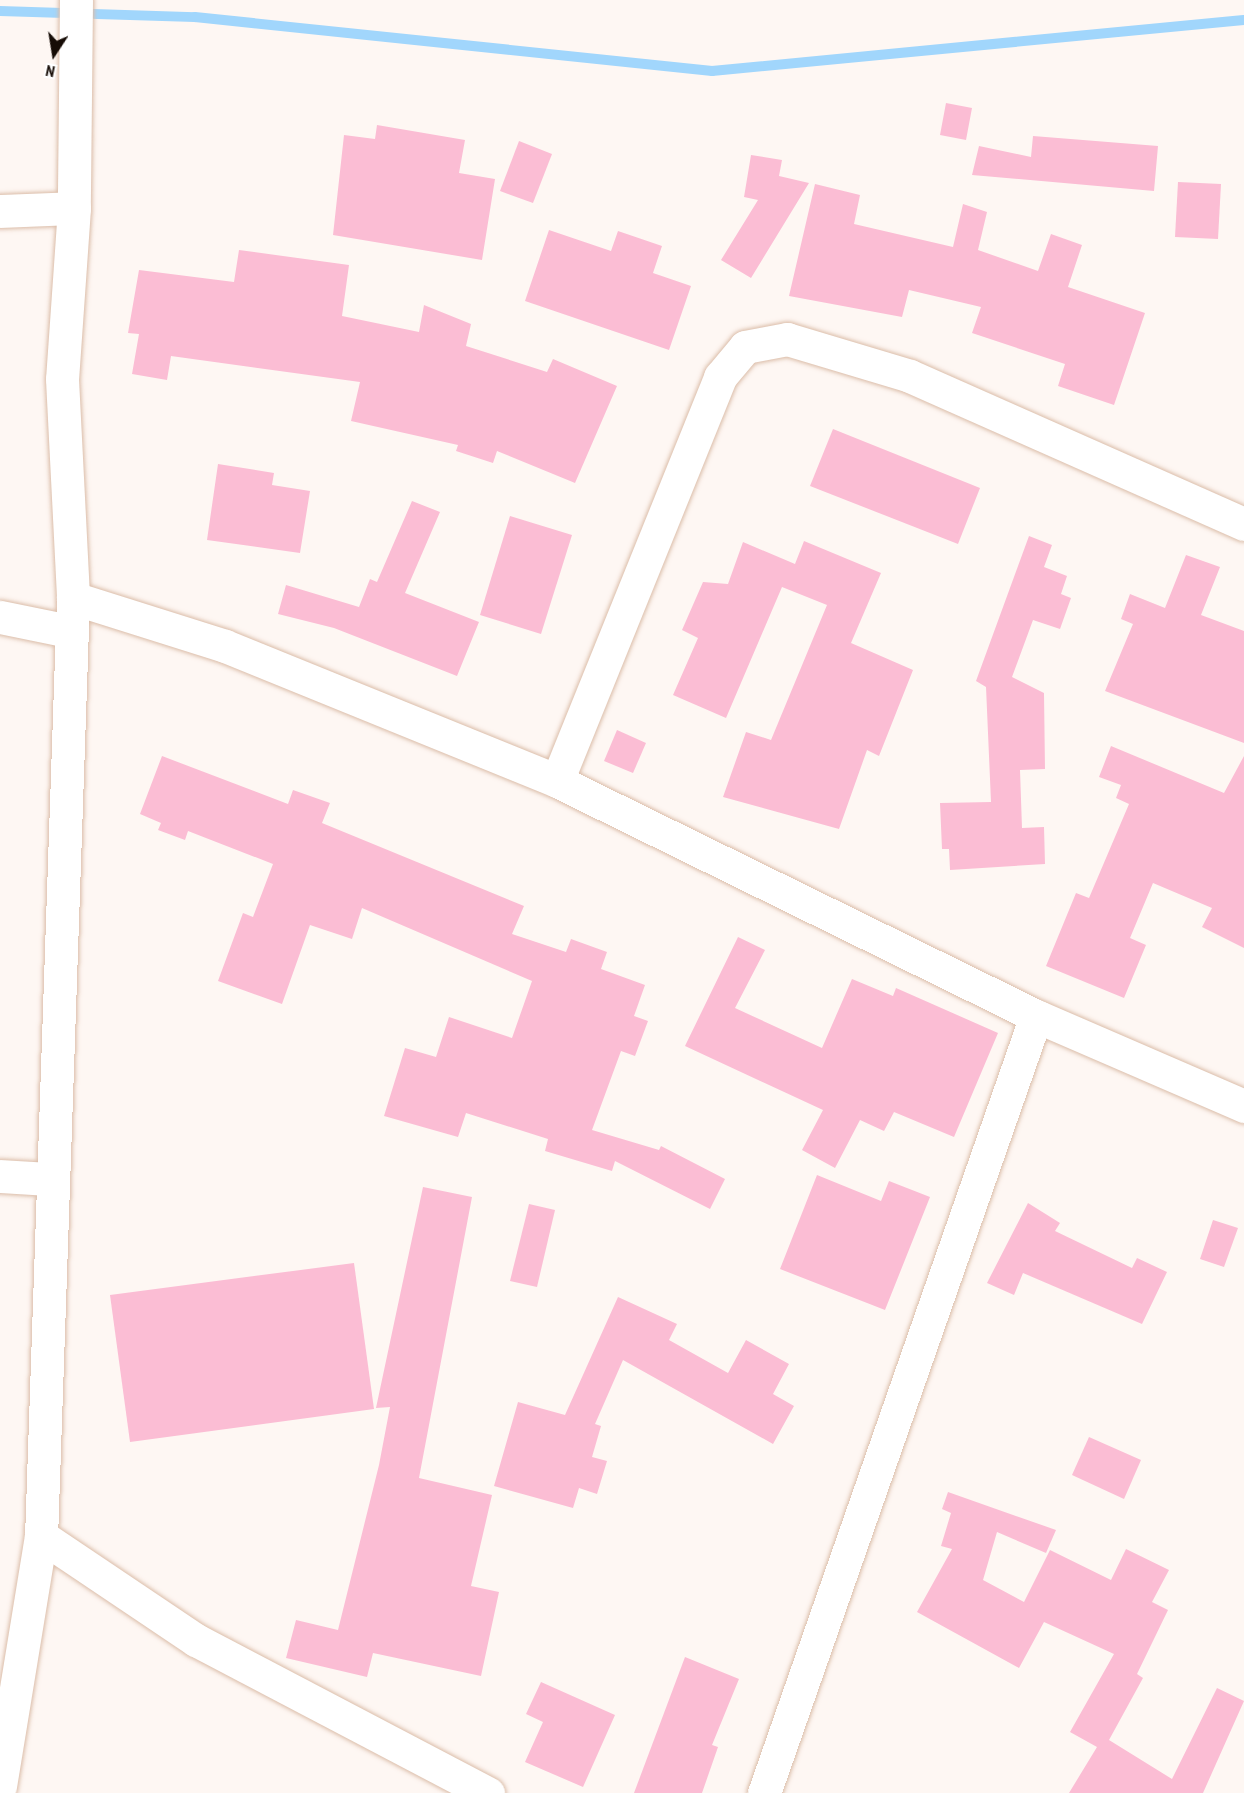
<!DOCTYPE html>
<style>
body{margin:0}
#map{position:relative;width:1244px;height:1793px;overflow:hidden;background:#fef7f3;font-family:"PT Sans Narrow",sans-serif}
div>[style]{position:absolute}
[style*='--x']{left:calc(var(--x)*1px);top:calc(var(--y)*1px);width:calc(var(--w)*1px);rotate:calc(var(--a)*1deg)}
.stream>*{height:10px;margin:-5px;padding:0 5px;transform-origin:5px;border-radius:5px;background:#a1d6fc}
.building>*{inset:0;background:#fbbdd4}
.roads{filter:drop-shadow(0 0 2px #dbbda9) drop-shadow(0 0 2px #dbbda9)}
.street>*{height:33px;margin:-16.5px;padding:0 16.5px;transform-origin:16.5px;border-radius:16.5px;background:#fff}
.secondary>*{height:33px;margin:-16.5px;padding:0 16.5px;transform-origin:16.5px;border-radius:16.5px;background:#fff}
span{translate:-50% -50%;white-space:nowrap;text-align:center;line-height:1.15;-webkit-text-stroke:5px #fff;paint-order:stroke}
.north{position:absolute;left:24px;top:24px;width:60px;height:60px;-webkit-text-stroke:4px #fff;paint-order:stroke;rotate:192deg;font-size:16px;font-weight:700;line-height:24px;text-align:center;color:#160c06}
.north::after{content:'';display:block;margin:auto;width:21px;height:27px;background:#160c06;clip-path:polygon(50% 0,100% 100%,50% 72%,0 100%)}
</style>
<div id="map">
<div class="stream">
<div style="--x:0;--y:11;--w:195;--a:1.8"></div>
<div style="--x:195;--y:17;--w:520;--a:5.96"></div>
<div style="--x:712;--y:71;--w:534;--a:-5.48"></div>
</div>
<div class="building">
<div style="clip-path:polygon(946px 103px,972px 108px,966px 140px,940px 135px)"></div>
<div style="clip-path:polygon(377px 125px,465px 140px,459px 173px,495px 179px,482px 260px,333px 235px,344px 135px,375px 139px)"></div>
<div style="clip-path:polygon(1033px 136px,1158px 146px,1154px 191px,972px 175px,979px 146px,1031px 157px)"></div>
<div style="clip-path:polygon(519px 141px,552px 154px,533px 203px,500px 191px)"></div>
<div style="clip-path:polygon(751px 155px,782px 160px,779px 176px,809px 183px,751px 278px,721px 260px,758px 200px,744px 197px)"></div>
<div style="clip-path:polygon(1178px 182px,1221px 184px,1218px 239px,1175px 237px)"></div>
<div style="clip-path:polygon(815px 184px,860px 195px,854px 224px,953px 247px,963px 204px,987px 212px,978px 250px,1038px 271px,1051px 234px,1082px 245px,1068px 287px,1145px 313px,1114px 405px,1058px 386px,1065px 364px,972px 333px,981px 307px,909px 290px,902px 317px,789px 296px)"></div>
<div style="clip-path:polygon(549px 230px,611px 251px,618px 231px,662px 246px,653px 273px,691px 286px,669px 350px,525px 301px)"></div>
<div style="clip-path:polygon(239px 250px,349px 265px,342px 316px,419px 332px,424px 305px,471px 324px,466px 346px,547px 372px,553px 359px,617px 386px,575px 483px,497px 451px,493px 463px,456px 451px,458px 445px,351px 421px,360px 382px,171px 356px,167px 380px,132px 374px,139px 334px,128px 333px,139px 270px,234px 282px)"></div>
<div style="clip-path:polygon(833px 429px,980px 488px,958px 544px,810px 486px)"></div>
<div style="clip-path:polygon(218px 464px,274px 473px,272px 485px,310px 491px,300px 553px,207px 540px)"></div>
<div style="clip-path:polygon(412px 501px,440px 512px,405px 593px,479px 622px,457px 676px,334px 628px,278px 614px,286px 585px,359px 607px,370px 579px,377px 582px)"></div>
<div style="clip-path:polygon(510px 516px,572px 535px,541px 634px,480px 615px)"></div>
<div style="clip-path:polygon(1029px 536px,1052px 545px,1044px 567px,1067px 576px,1061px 594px,1071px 598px,1060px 629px,1033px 620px,1012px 677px,1044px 693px,1045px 769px,1020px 770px,1022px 828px,1044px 827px,1045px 864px,950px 870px,949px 849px,942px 849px,940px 803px,991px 802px,986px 687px,976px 681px)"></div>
<div style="clip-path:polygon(804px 541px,881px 573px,851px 643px,913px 670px,879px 756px,867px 750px,839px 829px,723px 797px,746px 732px,771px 740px,827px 605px,782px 587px,726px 718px,673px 695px,698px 638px,682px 630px,703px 582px,728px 584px,743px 542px,795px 564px)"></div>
<div style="clip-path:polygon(1186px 555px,1220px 567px,1201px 615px,1244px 631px,1244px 743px,1105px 691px,1133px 624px,1121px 619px,1130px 594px,1165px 608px)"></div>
<div style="clip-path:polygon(617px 730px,646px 743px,633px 773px,604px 761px)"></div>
<div style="clip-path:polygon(1111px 746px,1224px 793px,1244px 756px,1244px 948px,1202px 927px,1212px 908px,1153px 883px,1130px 938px,1146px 945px,1124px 998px,1046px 966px,1076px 893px,1089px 898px,1129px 804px,1116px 798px,1121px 785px,1099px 777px)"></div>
<div style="clip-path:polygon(162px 756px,288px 804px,293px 790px,330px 803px,322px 823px,524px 906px,512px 934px,566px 952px,571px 939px,607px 952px,601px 969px,645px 985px,634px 1016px,648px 1021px,635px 1056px,621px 1051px,592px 1130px,659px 1150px,661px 1146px,725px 1179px,710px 1209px,615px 1161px,612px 1171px,545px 1151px,548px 1139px,466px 1113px,458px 1137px,384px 1116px,405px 1048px,436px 1057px,449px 1017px,512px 1038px,532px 981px,362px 908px,352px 939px,310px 925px,282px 1004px,218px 981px,243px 913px,253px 917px,273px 864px,188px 831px,185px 840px,158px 830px,161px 823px,140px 814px)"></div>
<div style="clip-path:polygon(738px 937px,765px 950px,735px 1008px,822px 1048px,852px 979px,893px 996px,896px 988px,998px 1033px,954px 1137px,894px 1112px,884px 1131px,860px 1120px,835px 1168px,802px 1150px,823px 1110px,685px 1046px)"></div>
<div style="clip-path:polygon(817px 1175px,881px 1201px,889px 1181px,930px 1197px,885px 1310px,780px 1269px)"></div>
<div style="clip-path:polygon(423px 1187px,472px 1197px,419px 1478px,492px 1495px,471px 1586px,499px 1592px,481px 1676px,373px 1653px,367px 1677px,286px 1658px,296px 1620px,338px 1630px,379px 1465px,390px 1407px,376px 1408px)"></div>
<div style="clip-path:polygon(1028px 1203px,1060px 1223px,1055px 1231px,1132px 1268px,1137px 1258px,1167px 1272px,1142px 1324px,1023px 1273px,1014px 1295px,987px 1283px)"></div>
<div style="clip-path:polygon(529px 1204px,555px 1210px,537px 1287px,510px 1281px)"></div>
<div style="clip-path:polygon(1213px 1220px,1238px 1228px,1224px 1267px,1200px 1259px)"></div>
<div style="clip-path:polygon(354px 1263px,374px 1409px,130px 1442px,110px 1295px)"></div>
<div style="clip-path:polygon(618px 1297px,677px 1324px,669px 1340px,728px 1373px,746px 1340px,789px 1364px,773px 1394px,794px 1406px,773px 1444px,623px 1360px,595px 1424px,601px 1426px,592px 1457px,607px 1461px,597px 1494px,579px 1488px,573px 1508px,494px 1486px,518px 1402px,565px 1415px)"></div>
<div style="clip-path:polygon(1089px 1437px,1141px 1460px,1124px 1499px,1072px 1475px)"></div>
<div style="clip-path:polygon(948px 1492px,1056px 1530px,1046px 1553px,997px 1532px,983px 1580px,1024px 1602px,1050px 1550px,1111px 1580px,1126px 1549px,1169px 1570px,1152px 1602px,1168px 1610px,1137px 1674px,1143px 1678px,1109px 1740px,1172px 1779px,1217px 1688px,1244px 1701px,1203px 1793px,1069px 1793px,1097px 1747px,1070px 1732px,1114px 1654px,1044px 1622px,1019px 1668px,917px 1612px,952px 1549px,941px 1546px,951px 1513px,942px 1509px)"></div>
<div style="clip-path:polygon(685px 1657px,739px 1679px,712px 1745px,718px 1747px,702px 1793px,634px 1793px)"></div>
<div style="clip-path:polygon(541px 1682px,615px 1715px,583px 1787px,525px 1762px,543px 1722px,526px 1714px)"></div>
</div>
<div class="roads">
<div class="street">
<div style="--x:0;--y:211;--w:74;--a:-2.3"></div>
<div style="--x:0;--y:617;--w:70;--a:11.5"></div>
<div style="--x:557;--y:781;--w:436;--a:-68"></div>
<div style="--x:720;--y:377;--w:39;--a:-50"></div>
<div style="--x:745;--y:347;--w:43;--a:-10.8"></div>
<div style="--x:787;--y:339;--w:128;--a:16.7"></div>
<div style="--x:910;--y:376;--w:365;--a:23.9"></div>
<div style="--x:0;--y:1176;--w:49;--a:3.5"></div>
<div style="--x:764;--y:1793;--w:823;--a:-70.71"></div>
</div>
<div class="secondary">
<div style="--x:76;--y:0;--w:208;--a:90.6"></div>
<div style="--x:74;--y:208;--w:171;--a:94"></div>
<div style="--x:62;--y:379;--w:219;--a:87.1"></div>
<div style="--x:73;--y:598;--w:939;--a:91.95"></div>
<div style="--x:41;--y:1536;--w:187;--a:33.9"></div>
<div style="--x:196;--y:1640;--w:330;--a:27.7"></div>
<div style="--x:73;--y:598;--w:159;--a:17.5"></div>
<div style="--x:225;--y:646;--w:358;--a:22.1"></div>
<div style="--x:557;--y:781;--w:534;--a:26.13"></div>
<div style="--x:1036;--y:1016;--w:227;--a:23.4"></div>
<div style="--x:0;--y:1786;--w:253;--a:-80.7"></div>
</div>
</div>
<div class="north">N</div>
</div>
